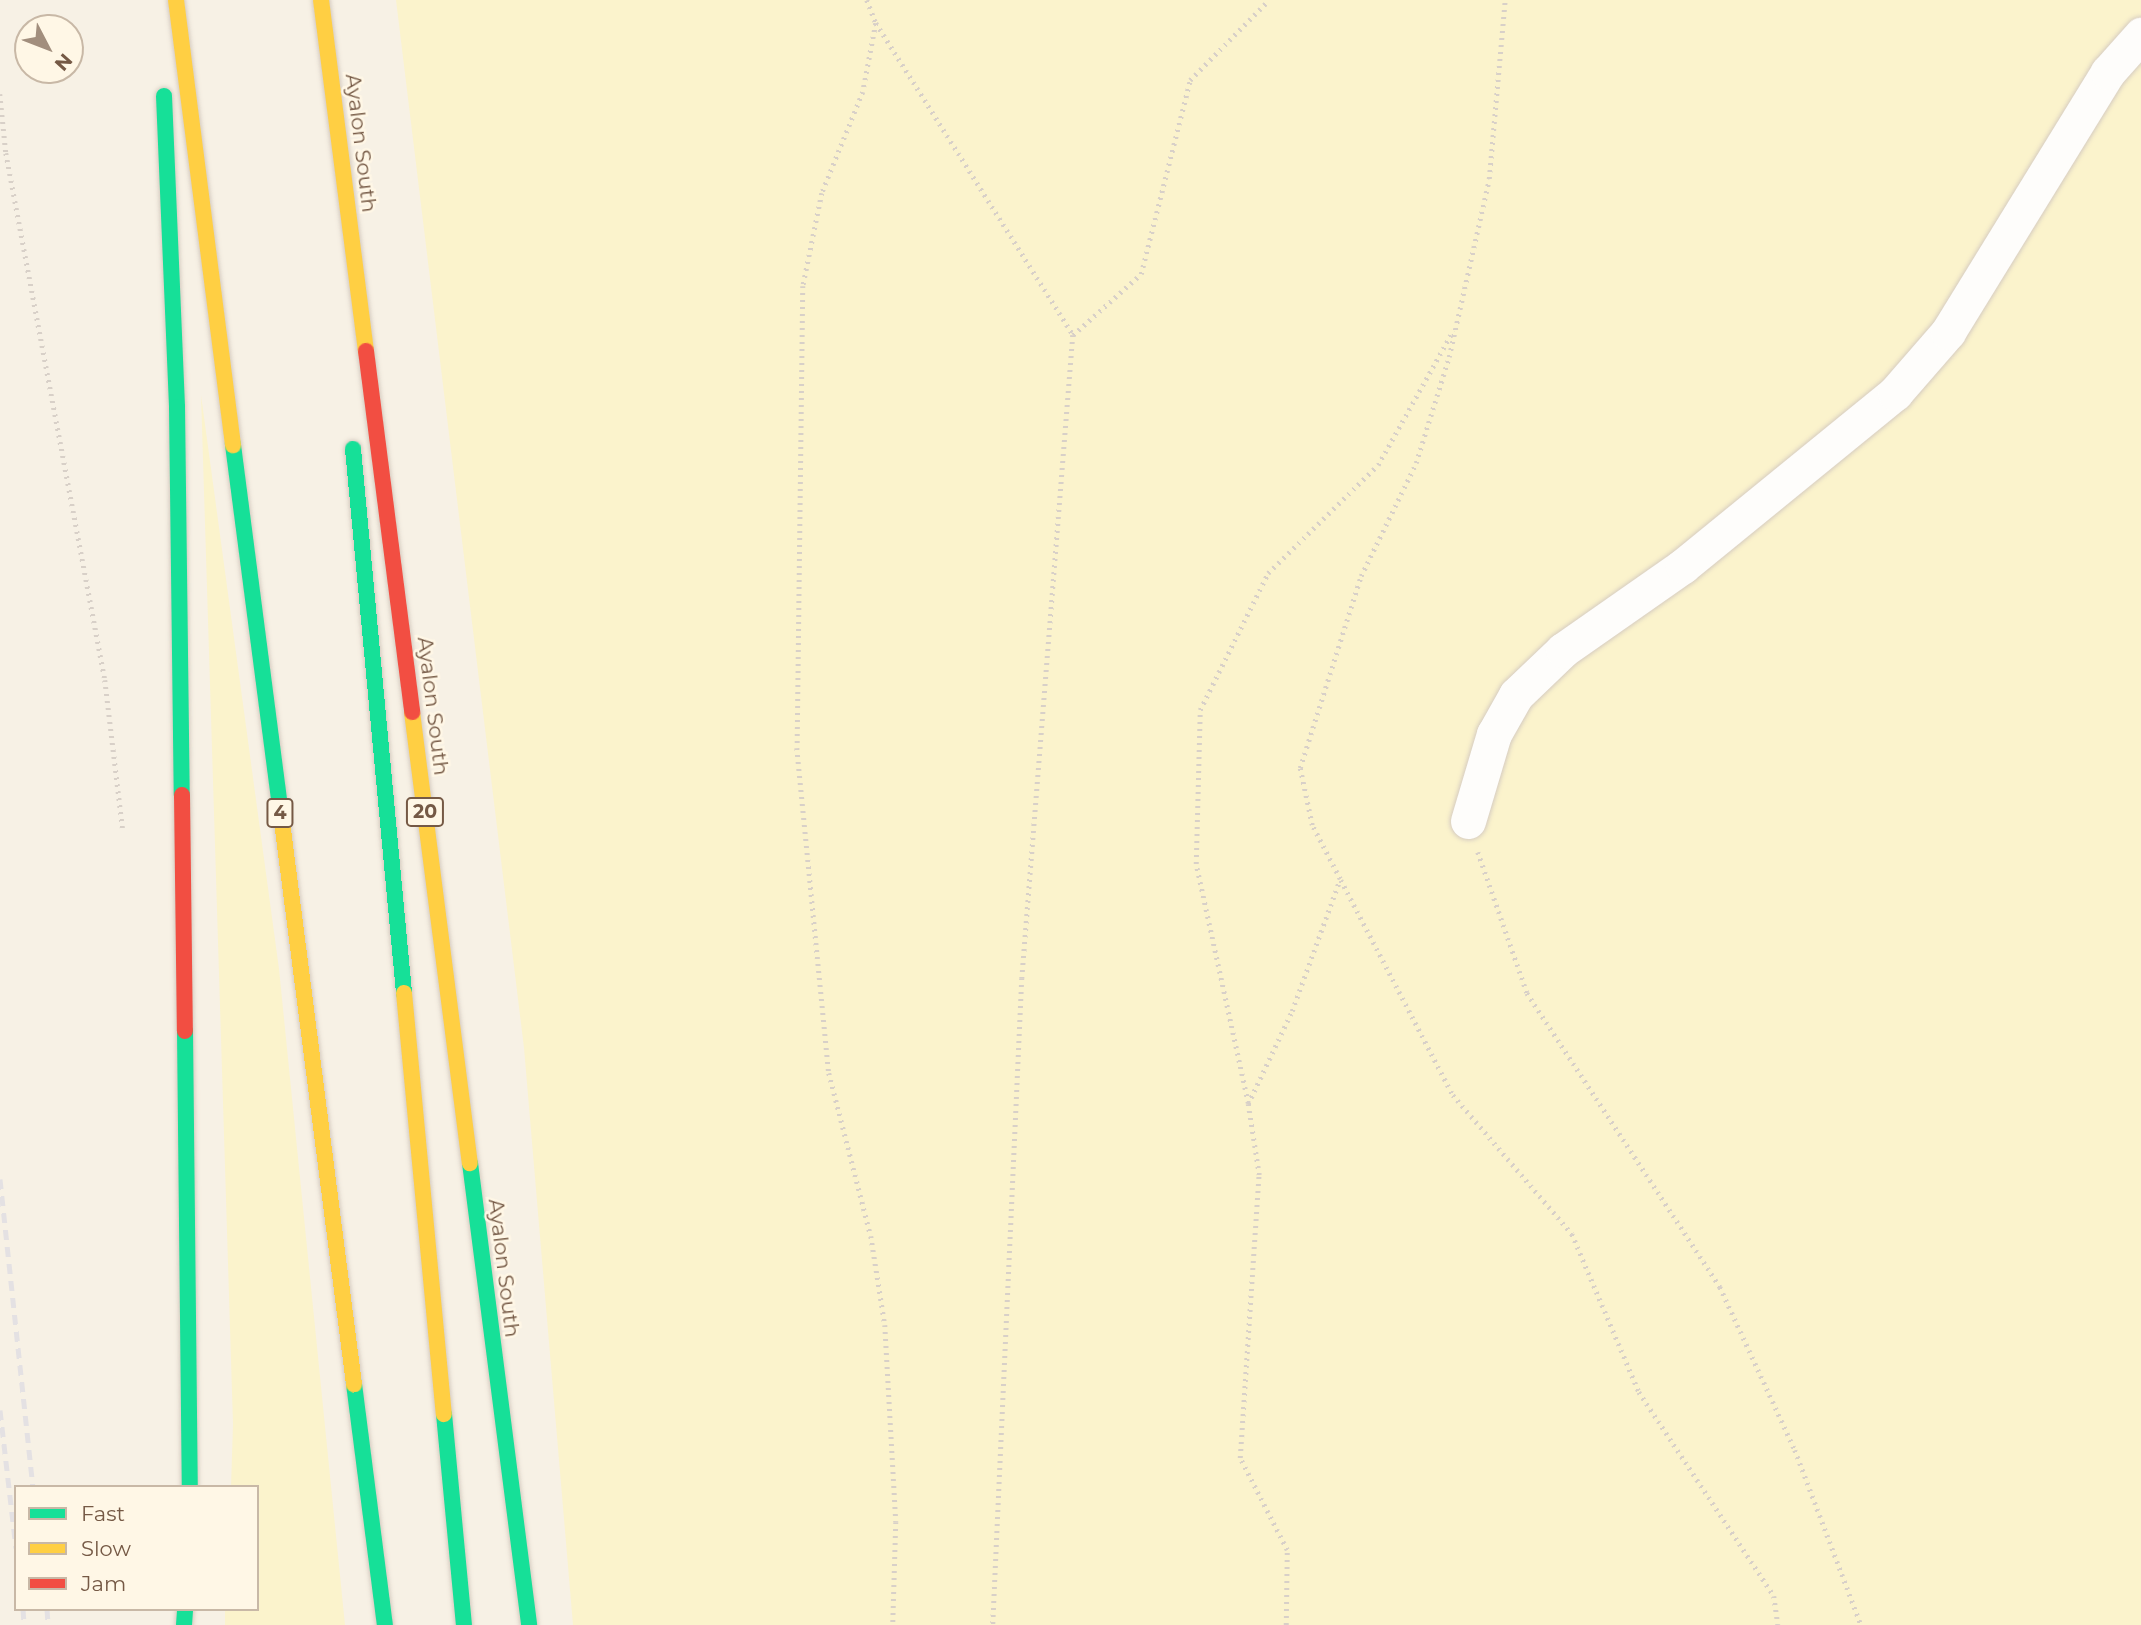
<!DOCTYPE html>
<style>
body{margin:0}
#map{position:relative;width:2141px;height:1625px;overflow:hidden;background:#f7f1e5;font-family:Montserrat,sans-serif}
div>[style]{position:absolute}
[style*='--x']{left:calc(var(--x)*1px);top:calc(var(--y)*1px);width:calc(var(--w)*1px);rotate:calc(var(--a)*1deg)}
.sand>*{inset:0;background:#fbf3cc}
.path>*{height:4.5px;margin-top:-2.25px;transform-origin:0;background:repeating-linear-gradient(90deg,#d8d0c8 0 2px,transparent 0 7px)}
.roads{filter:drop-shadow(0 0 2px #d6ccc1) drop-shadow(0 0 2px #d6ccc1)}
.street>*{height:35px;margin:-17.5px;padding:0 17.5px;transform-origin:17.5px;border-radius:17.5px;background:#fefdfb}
.fast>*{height:16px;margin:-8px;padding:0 8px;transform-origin:8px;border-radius:8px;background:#16e098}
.slow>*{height:16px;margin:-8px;padding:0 8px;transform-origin:8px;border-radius:8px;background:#ffcf43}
.jam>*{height:16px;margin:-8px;padding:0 8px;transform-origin:8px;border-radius:8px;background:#f24e42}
.rail>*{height:5px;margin-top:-2.5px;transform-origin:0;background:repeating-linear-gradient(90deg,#e4e1e3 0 10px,transparent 0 17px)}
span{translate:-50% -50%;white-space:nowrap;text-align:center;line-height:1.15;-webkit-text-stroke:5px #fff7e6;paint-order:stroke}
.shield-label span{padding:2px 5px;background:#fff7e6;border:2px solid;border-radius:5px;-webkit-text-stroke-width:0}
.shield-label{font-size:19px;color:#755945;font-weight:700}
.street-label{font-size:21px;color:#755945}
.legend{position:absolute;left:14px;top:1485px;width:245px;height:126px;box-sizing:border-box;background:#fff7e6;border:2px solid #c8b8a6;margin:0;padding:9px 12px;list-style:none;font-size:21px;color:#755945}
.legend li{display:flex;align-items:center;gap:14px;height:35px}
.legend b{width:35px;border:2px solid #c8b8a6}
.north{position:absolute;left:14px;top:14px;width:70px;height:70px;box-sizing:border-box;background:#fff7e6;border:2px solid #c8b8a6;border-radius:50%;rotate:132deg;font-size:19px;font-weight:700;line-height:28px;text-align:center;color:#755945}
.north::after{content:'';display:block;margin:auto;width:24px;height:32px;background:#a28e7d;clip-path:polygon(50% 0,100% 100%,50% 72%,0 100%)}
</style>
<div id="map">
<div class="sand">
<div style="clip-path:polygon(396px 0,2141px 0,2141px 1625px,573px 1625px,524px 1048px)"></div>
<div style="clip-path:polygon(201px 395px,279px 969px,345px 1625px,225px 1625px,225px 1609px,257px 1609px,257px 1487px,231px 1487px,233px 1424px)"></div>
</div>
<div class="path">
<div style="--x:867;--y:0;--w:25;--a:69"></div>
<div style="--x:876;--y:23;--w:70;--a:100.7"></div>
<div style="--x:863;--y:92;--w:109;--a:112.1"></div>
<div style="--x:822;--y:193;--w:95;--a:101.5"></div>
<div style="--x:803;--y:286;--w:462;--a:90.7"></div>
<div style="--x:797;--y:748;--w:327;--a:84.4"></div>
<div style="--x:829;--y:1073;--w:168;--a:75.6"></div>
<div style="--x:871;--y:1236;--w:90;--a:81.1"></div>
<div style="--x:885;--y:1325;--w:197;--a:86.8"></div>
<div style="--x:896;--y:1522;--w:103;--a:91.7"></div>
<div style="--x:876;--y:23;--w:369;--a:57.7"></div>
<div style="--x:1073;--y:335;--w:645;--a:94.53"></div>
<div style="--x:1022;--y:978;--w:648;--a:92.57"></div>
<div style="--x:0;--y:94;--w:59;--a:84.2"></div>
<div style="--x:6;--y:153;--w:536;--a:79.36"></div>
<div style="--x:105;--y:680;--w:152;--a:83.2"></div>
<div style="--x:1073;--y:335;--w:91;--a:-41.9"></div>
<div style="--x:1141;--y:274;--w:200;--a:-75.8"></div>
<div style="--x:1190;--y:80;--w:112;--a:-45.4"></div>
<div style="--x:1478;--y:852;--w:149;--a:70.8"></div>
<div style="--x:1527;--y:993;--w:352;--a:56.7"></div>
<div style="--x:1720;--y:1287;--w:179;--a:65.3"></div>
<div style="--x:1795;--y:1450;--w:187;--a:69.3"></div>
<div style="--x:1341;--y:880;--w:242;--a:62.5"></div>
<div style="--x:1453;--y:1095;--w:183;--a:49.4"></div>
<div style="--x:1572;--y:1234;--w:172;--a:67"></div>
<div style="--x:1639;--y:1392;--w:245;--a:56.5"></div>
<div style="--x:1774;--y:1596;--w:29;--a:82"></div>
<div style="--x:1248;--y:1103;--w:245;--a:-102.3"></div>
<div style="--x:1196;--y:864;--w:154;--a:-88.5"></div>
<div style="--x:1200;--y:710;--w:153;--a:-63.6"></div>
<div style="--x:1268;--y:573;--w:154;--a:-44.5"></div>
<div style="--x:1378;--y:465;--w:154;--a:-60.8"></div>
<div style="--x:1286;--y:1625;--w:75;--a:-89.2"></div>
<div style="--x:1287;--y:1550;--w:103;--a:-117.1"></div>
<div style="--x:1240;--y:1458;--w:284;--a:-86.2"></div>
<div style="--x:1259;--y:1175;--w:72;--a:-98.8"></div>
<div style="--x:1248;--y:1104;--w:103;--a:-64.7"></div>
<div style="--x:1292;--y:1011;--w:140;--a:-70"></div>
<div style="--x:1340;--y:879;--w:61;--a:-117.4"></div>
<div style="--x:1312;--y:825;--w:58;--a:-101.9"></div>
<div style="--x:1300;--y:768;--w:201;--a:-72.4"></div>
<div style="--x:1361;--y:576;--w:126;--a:-64"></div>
<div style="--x:1416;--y:463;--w:111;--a:-72.7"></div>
<div style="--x:1449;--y:357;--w:182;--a:-77.3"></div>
<div style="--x:1489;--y:179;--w:180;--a:-84.9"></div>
</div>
<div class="roads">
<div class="street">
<div style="--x:1468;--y:821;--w:91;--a:-73.4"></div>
<div style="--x:1494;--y:734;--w:45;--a:-60.6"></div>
<div style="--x:1516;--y:695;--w:65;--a:-43.8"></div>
<div style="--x:1563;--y:650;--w:146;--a:-35"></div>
<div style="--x:1683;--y:566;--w:274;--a:-39.2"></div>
<div style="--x:1895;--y:393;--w:81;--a:-49"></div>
<div style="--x:1948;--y:332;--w:305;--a:-58.4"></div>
<div style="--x:2108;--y:72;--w:50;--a:-48.3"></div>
</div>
<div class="fast">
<div style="--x:164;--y:96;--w:311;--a:87.6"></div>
<div style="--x:177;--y:407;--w:388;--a:89.3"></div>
<div style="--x:233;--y:445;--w:380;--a:82.6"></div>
<div style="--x:353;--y:449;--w:546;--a:84.64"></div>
<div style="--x:185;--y:1031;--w:456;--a:89.4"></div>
<div style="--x:470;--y:1163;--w:466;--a:82.7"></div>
<div style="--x:354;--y:1384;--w:243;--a:82.7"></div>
<div style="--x:444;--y:1414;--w:212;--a:84.6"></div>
<div style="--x:184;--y:1625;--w:16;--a:-86"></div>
</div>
<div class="slow">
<div style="--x:176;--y:0;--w:449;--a:82.7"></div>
<div style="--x:321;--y:0;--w:354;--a:82.7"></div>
<div style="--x:412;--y:712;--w:455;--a:82.7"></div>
<div style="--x:282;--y:822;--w:567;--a:82.7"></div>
<div style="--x:404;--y:993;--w:423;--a:84.6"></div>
</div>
<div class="jam">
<div style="--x:366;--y:351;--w:364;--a:82.7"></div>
<div style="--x:182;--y:795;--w:236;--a:89.3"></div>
</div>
</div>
<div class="rail">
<div style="--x:0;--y:1179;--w:310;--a:83.9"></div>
<div style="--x:0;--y:1410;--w:139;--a:83.4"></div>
<div style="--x:23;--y:1609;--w:16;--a:86"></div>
<div style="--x:47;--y:1609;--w:16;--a:86"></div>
</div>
<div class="shield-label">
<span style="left:425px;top:812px">20</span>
<span style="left:280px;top:813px">4</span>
</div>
<div class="street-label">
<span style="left:361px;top:143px;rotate:83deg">Ayalon South</span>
<span style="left:433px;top:706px;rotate:83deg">Ayalon South</span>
<span style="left:504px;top:1268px;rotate:83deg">Ayalon South</span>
</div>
<ul class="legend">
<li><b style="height:9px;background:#16e098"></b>Fast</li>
<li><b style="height:9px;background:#ffcf43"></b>Slow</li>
<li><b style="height:9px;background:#f24e42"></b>Jam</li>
</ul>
<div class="north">N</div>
</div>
